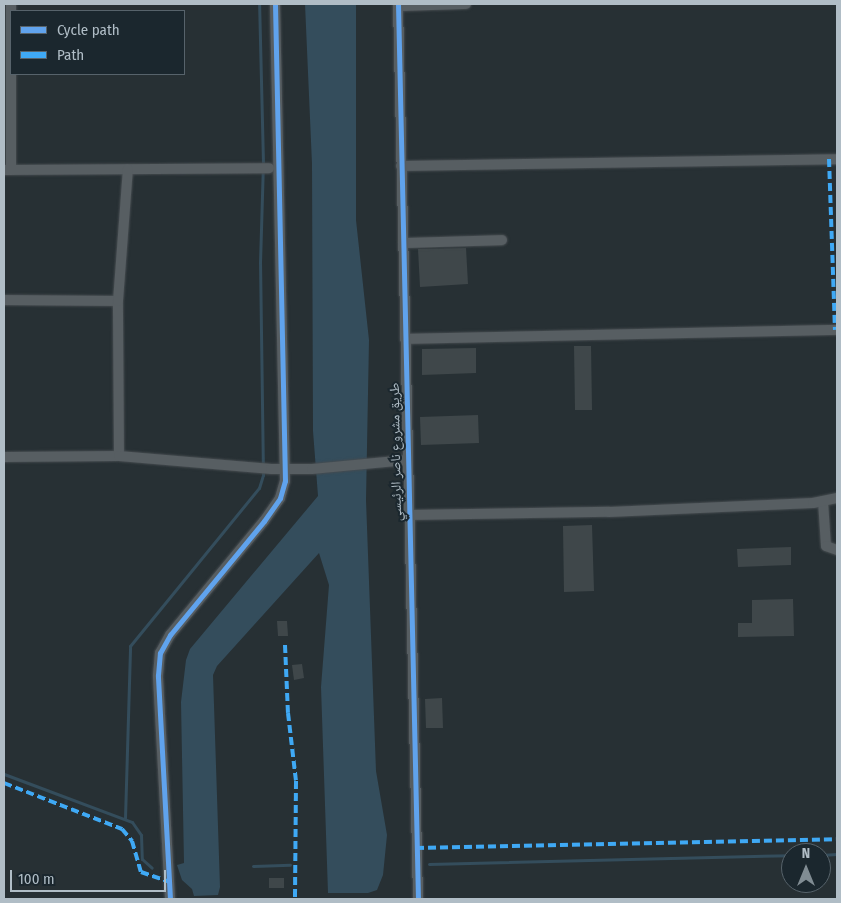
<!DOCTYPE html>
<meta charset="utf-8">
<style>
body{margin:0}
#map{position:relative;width:841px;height:903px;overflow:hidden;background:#273034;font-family:"Fira Sans Condensed","Noto Naskh Arabic",sans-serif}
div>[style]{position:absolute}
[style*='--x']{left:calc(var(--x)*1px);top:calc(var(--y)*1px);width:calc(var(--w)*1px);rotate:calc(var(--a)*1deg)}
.water>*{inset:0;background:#344d5c}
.stream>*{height:3px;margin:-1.5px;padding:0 1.5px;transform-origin:1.5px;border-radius:1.5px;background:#344d5c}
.building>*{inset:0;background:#3f474a}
.roads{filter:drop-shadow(0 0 1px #454b4f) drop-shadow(0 0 1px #454b4f)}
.minor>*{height:10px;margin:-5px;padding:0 5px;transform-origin:5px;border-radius:5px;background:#575e62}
.quiet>*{height:4px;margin-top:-2px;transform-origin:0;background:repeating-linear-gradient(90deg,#3fa9f5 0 8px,transparent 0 12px)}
.cycleway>*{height:5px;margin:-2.5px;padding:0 2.5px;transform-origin:2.5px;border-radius:2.5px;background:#60a3ed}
span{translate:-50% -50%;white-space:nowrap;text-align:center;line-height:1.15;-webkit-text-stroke:4px #1b272e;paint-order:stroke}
.street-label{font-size:14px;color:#b0bdc6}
.frame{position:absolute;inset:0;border:5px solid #b0bdc6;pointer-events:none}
.legend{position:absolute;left:10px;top:10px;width:175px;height:65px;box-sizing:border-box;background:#1b272e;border:1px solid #57636b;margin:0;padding:6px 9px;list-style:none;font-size:15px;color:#b0bdc6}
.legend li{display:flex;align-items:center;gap:10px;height:25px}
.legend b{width:25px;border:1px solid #57636b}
.north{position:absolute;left:781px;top:843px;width:50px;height:50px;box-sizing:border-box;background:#1b272e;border:1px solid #57636b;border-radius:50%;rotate:0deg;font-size:14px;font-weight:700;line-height:20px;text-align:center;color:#b0bdc6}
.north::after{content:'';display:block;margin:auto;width:18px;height:22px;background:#808c93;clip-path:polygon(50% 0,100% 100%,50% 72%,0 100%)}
.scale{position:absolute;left:10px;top:870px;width:156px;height:22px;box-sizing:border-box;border:2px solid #b0bdc6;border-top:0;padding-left:6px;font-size:15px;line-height:18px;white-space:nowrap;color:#b0bdc6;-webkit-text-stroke:4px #1b272e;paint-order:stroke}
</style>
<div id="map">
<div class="water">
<div style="clip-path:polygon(305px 4px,356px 4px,356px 220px,369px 340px,366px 500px,376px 771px,387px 835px,383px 875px,377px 890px,368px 893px,328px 893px,321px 687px,329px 585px,319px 553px,217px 666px,213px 675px,220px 887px,218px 895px,194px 896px,192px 889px,182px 880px,177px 865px,184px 863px,181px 702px,186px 660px,190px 649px,318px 496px,313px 431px,312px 164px)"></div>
</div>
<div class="stream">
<div style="--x:4;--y:774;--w:137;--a:20.6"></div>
<div style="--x:132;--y:822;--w:16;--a:55"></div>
<div style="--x:141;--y:835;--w:24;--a:88"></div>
<div style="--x:142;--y:859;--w:13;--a:42"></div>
<div style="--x:125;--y:818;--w:172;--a:-88.3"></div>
<div style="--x:130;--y:646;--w:204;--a:-50.8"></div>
<div style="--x:259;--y:488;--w:14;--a:-73"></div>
<div style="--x:263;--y:475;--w:212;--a:-90.8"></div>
<div style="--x:260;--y:263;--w:100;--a:-88.3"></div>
<div style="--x:263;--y:163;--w:159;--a:-91.4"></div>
<div style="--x:821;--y:855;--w:16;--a:-4"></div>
<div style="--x:429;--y:864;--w:362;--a:-1.4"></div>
<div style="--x:253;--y:866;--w:37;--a:-2"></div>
</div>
<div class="building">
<div style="clip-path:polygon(466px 248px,468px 284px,420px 287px,418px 249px)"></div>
<div style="clip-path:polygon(574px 346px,591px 346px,592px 410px,575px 410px)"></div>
<div style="clip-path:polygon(476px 348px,476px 373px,422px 375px,422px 349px)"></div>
<div style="clip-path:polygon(478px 415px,479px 443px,421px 445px,420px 417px)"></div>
<div style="clip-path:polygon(592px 525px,594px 591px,564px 592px,563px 526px)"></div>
<div style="clip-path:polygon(791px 547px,791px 565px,738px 567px,737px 549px)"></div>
<div style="clip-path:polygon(793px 599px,794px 636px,738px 637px,738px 623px,752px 623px,752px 600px)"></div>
<div style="clip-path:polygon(277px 621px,287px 621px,288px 636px,278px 636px)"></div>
<div style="clip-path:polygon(302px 664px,304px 678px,294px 680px,292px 665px)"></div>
<div style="clip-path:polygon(442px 698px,443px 728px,426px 728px,425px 699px)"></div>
<div style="clip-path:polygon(269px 878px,284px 878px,284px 888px,269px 888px)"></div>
</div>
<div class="roads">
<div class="minor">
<div style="--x:398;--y:4;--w:895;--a:88.72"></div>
<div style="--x:398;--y:6;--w:68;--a:-1.7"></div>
<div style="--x:401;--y:166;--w:436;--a:-0.9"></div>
<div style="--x:4;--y:170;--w:265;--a:-0.4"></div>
<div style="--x:11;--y:170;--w:166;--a:-90"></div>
<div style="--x:403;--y:243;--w:99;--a:-1.7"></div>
<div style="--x:4;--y:300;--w:114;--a:0.5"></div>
<div style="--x:405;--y:339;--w:432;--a:-1.2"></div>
<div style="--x:119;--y:456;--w:155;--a:-90.4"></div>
<div style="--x:118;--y:301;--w:132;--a:-85.7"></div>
<div style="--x:4;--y:457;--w:115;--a:-0.5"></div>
<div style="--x:119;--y:456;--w:153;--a:4.9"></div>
<div style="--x:271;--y:469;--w:41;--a:0"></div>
<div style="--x:312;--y:469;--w:95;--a:-5.4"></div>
<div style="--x:823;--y:501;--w:45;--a:86.2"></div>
<div style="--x:826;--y:546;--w:12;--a:20"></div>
<div style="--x:408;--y:515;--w:201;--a:-0.9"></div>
<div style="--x:609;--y:512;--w:204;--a:-2.5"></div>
<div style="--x:813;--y:503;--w:25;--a:-12"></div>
<div style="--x:170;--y:899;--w:224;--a:-93.1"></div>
<div style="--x:158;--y:675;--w:22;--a:-85"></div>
<div style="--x:160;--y:653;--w:21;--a:-61"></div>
<div style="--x:170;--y:635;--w:148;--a:-50.5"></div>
<div style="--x:264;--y:521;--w:28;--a:-55"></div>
<div style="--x:280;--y:498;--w:18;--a:-74"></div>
<div style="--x:285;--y:481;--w:477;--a:-91.2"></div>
</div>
</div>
<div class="quiet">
<div style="--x:829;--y:159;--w:171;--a:88"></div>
<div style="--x:285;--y:645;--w:68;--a:87.5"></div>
<div style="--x:288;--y:713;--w:68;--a:83.3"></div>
<div style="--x:296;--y:781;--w:118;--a:90.5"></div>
<div style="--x:4;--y:783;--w:127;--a:21.3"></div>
<div style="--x:122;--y:829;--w:16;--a:50"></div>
<div style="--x:132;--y:841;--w:32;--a:74"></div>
<div style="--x:141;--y:872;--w:31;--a:19"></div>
<div style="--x:416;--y:848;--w:421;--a:-1.2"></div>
</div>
<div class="cycleway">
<div style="--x:398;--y:4;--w:895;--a:88.72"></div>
<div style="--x:170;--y:899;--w:224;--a:-93.1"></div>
<div style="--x:158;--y:675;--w:22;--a:-85"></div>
<div style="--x:160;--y:653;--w:21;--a:-61"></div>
<div style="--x:170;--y:635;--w:148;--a:-50.5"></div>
<div style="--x:264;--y:521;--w:28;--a:-55"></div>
<div style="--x:280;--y:498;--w:18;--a:-74"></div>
<div style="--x:285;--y:481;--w:477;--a:-91.2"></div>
</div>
<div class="street-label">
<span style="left:396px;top:452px;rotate:-91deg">طريق مشروع ناصر الرئيسي</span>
</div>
<div class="frame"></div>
<ul class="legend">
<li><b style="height:6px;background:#60a3ed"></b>Cycle path</li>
<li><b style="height:6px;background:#3fa9f5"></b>Path</li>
</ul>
<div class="north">N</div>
<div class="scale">100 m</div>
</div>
